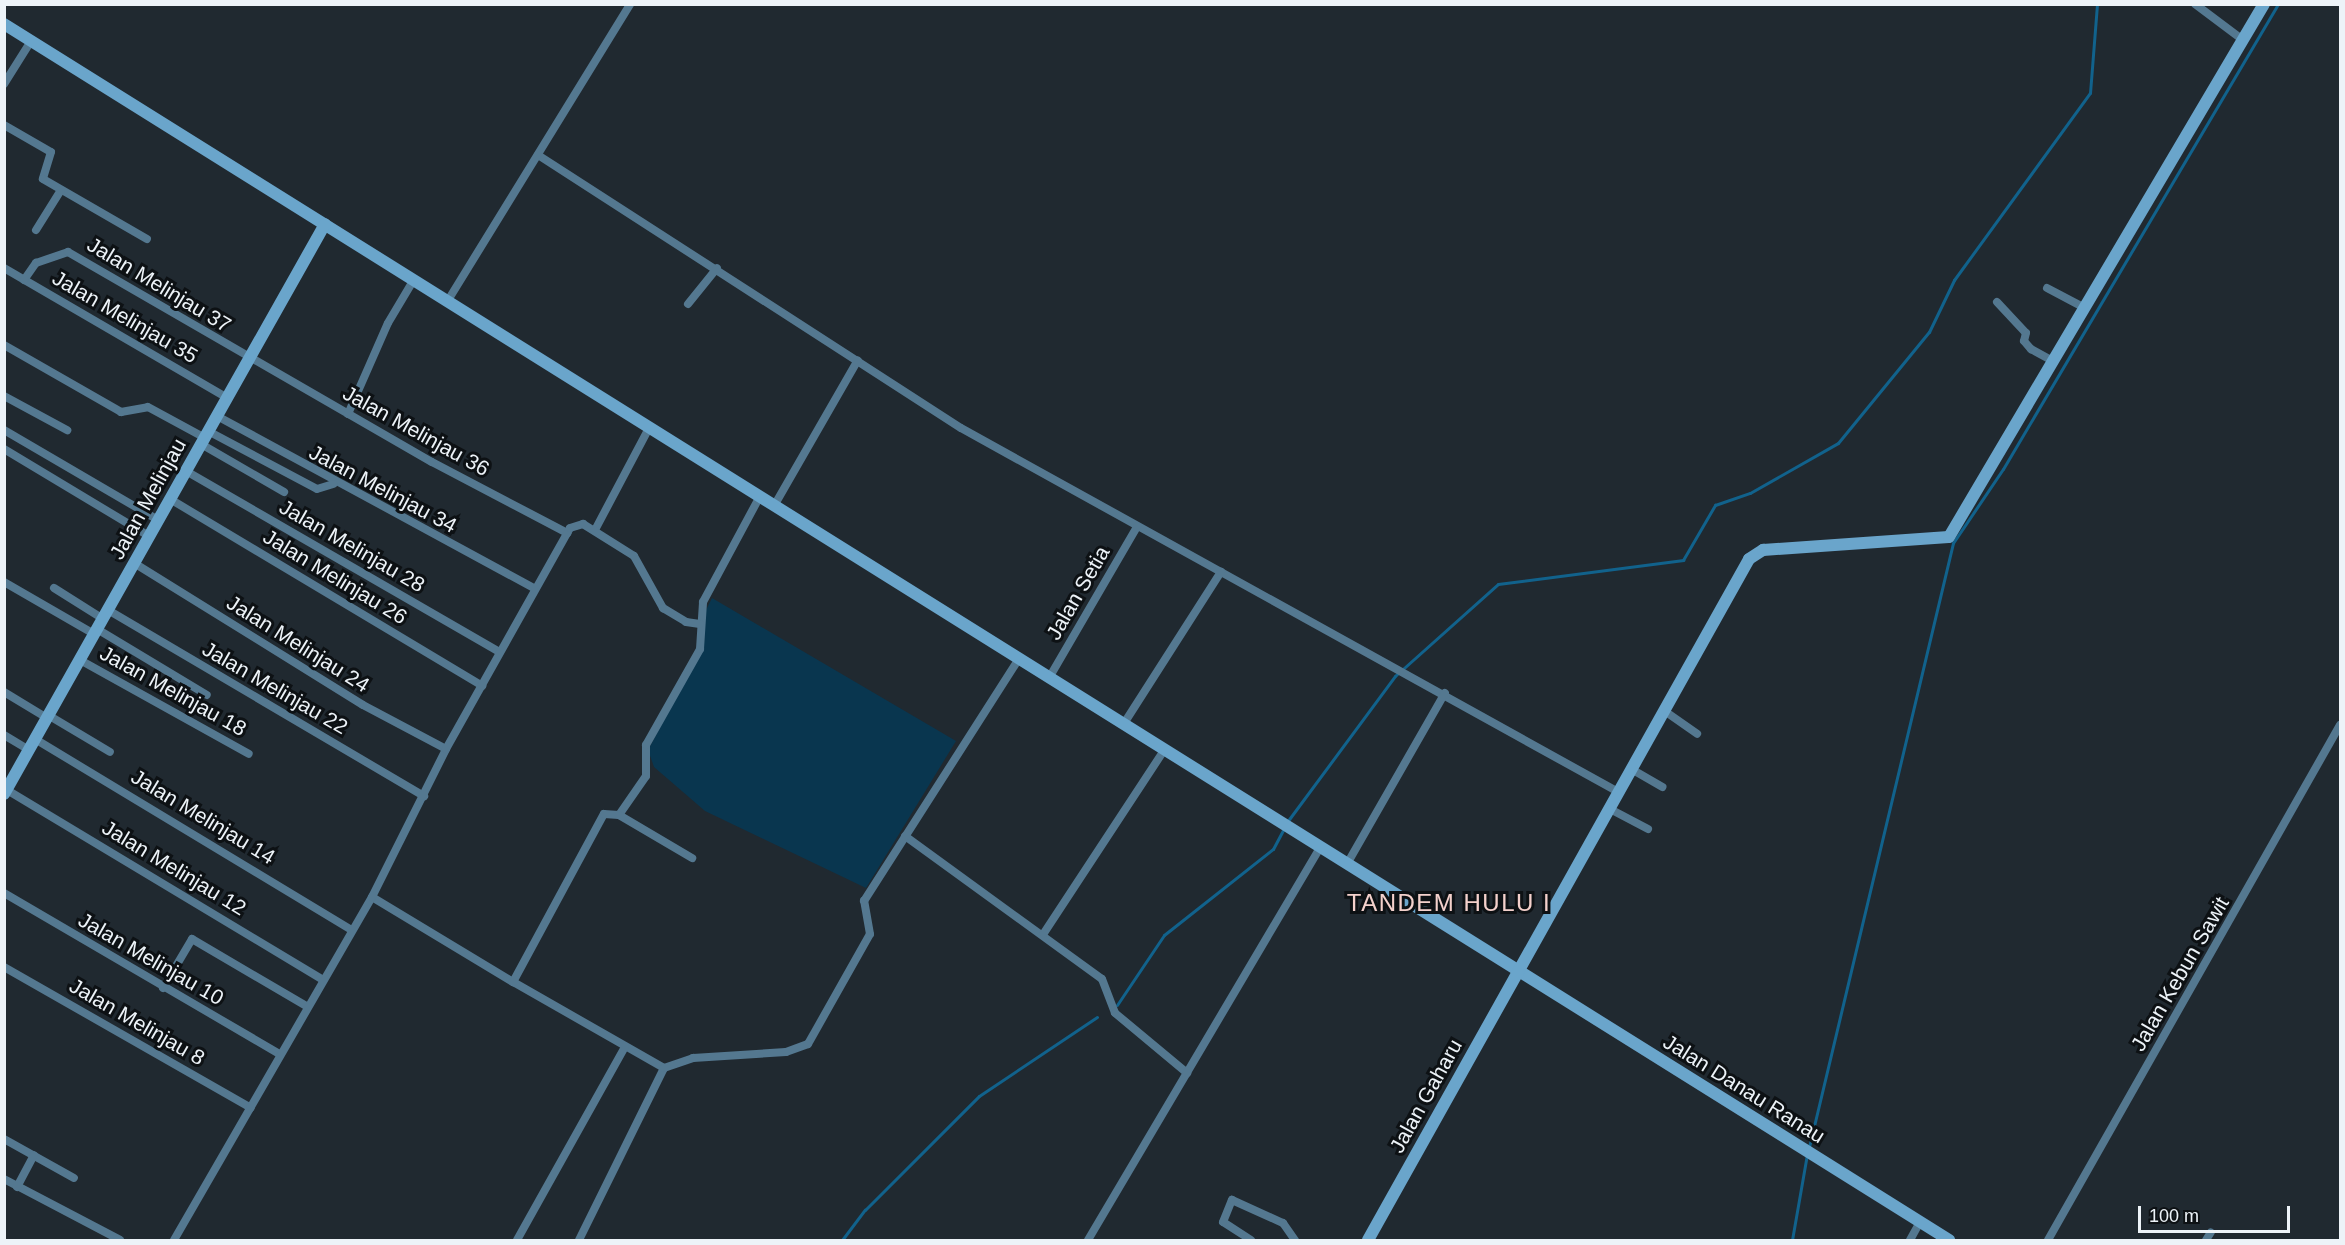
<!DOCTYPE html>
<style>
body{margin:0}
#map{position:relative;width:2345px;height:1245px;overflow:hidden;background:#202930;font-family:Arial,sans-serif}
div>[style]{position:absolute}
[style*='--x']{left:calc(var(--x)*1px);top:calc(var(--y)*1px);width:calc(var(--w)*1px);rotate:calc(var(--a)*1deg)}
.green>*{inset:0;background:#09364f}
.stream>*{height:3px;margin:-1.5px;padding:0 1.5px;transform-origin:1.5px;border-radius:1.5px;background:#11628c}
.street>*{height:8px;margin:-4px;padding:0 4px;transform-origin:4px;border-radius:4px;background:#547890}
.secondary>*{height:12px;margin:-6px;padding:0 6px;transform-origin:6px;border-radius:6px;background:#6aa5cb}
span{translate:-50% -50%;white-space:nowrap;text-align:center;line-height:1.15;-webkit-text-stroke:6px #0d1114;paint-order:stroke}
.street-label{font-size:21px;color:#edf3f8}
.quarter-label{font-size:24px;color:#f4d1cc;letter-spacing:1.5px}
.frame{position:absolute;inset:0;border:6px solid #edf3f8;pointer-events:none}
.scale{position:absolute;left:2138px;top:1206px;width:152px;height:27px;box-sizing:border-box;border:3px solid #edf3f8;border-top:0;padding-left:8px;font-size:18px;line-height:21px;white-space:nowrap;color:#edf3f8;-webkit-text-stroke:4px #0d1114;paint-order:stroke}
</style>
<div id="map">
<div class="green">
<div style="clip-path:polygon(712px 598px,956px 741px,866px 888px,705px 811px,654px 767px,648px 750px,704px 644px,705px 612px)"></div>
</div>
<div class="stream">
<div style="--x:1287;--y:822;--w:182;--a:-53.5"></div>
<div style="--x:1395;--y:676;--w:138;--a:-41.8"></div>
<div style="--x:1498;--y:584;--w:187;--a:-7.4"></div>
<div style="--x:1683;--y:560;--w:64;--a:-59.8"></div>
<div style="--x:1715;--y:505;--w:37;--a:-19"></div>
<div style="--x:1750;--y:493;--w:101;--a:-29.6"></div>
<div style="--x:1838;--y:443;--w:144;--a:-50.7"></div>
<div style="--x:1929;--y:332;--w:58;--a:-64.3"></div>
<div style="--x:1954;--y:280;--w:231;--a:-54"></div>
<div style="--x:2090;--y:93;--w:89;--a:-85.5"></div>
<div style="--x:1117;--y:1005;--w:84;--a:-56.1"></div>
<div style="--x:1164;--y:935;--w:139;--a:-38.3"></div>
<div style="--x:1273;--y:849;--w:24;--a:-62"></div>
<div style="--x:1809;--y:1147;--w:621;--a:-76.59"></div>
<div style="--x:1953;--y:543;--w:89;--a:-56"></div>
<div style="--x:2003;--y:469;--w:540;--a:-59.4"></div>
<div style="--x:842;--y:1240;--w:38;--a:-53"></div>
<div style="--x:865;--y:1210;--w:161;--a:-45"></div>
<div style="--x:979;--y:1096;--w:142;--a:-33.8"></div>
<div style="--x:1792;--y:1240;--w:87;--a:-80.1"></div>
</div>
<div class="street">
<div style="--x:2195;--y:4;--w:60;--a:36.9"></div>
<div style="--x:4;--y:84;--w:51;--a:-57.9"></div>
<div style="--x:4;--y:125;--w:54;--a:29.9"></div>
<div style="--x:51;--y:152;--w:28;--a:107"></div>
<div style="--x:43;--y:179;--w:120;--a:30"></div>
<div style="--x:538;--y:155;--w:503;--a:32.84"></div>
<div style="--x:961;--y:428;--w:753;--a:28.98"></div>
<div style="--x:36;--y:230;--w:47;--a:-58"></div>
<div style="--x:4;--y:268;--w:258;--a:30.2"></div>
<div style="--x:24;--y:280;--w:21;--a:-55"></div>
<div style="--x:36;--y:263;--w:34;--a:-19"></div>
<div style="--x:68;--y:252;--w:420;--a:30"></div>
<div style="--x:432;--y:462;--w:153;--a:27.7"></div>
<div style="--x:2047;--y:288;--w:41;--a:27.8"></div>
<div style="--x:447;--y:302;--w:350;--a:-58.4"></div>
<div style="--x:1997;--y:302;--w:42;--a:46.9"></div>
<div style="--x:2026;--y:333;--w:8;--a:104"></div>
<div style="--x:2024;--y:341;--w:11;--a:49"></div>
<div style="--x:2031;--y:349;--w:25;--a:29"></div>
<div style="--x:688;--y:304;--w:46;--a:-51.1"></div>
<div style="--x:4;--y:345;--w:135;--a:29.8"></div>
<div style="--x:121;--y:412;--w:27;--a:-10"></div>
<div style="--x:148;--y:407;--w:65;--a:28.5"></div>
<div style="--x:4;--y:396;--w:72;--a:28.4"></div>
<div style="--x:348;--y:414;--w:99;--a:-66.3"></div>
<div style="--x:388;--y:323;--w:49;--a:-59.2"></div>
<div style="--x:217;--y:416;--w:362;--a:28.5"></div>
<div style="--x:4;--y:430;--w:178;--a:30.3"></div>
<div style="--x:208;--y:431;--w:123;--a:28"></div>
<div style="--x:317;--y:489;--w:17;--a:-17"></div>
<div style="--x:201;--y:444;--w:96;--a:30"></div>
<div style="--x:4;--y:449;--w:169;--a:31"></div>
<div style="--x:186;--y:471;--w:362;--a:30"></div>
<div style="--x:170;--y:499;--w:364;--a:30.9"></div>
<div style="--x:774;--y:506;--w:168;--a:-60.1"></div>
<div style="--x:595;--y:530;--w:115;--a:-62.1"></div>
<div style="--x:134;--y:563;--w:269;--a:31.8"></div>
<div style="--x:363;--y:705;--w:94;--a:27.9"></div>
<div style="--x:4;--y:582;--w:104;--a:30"></div>
<div style="--x:54;--y:588;--w:58;--a:32.3"></div>
<div style="--x:108;--y:610;--w:367;--a:30.5"></div>
<div style="--x:97;--y:629;--w:128;--a:31"></div>
<div style="--x:80;--y:660;--w:193;--a:29.1"></div>
<div style="--x:1049;--y:678;--w:175;--a:-59.8"></div>
<div style="--x:4;--y:692;--w:50;--a:31.2"></div>
<div style="--x:1666;--y:712;--w:38;--a:35"></div>
<div style="--x:48;--y:715;--w:72;--a:30.8"></div>
<div style="--x:1123;--y:725;--w:182;--a:-57.4"></div>
<div style="--x:4;--y:735;--w:29;--a:31"></div>
<div style="--x:35;--y:739;--w:368;--a:31.1"></div>
<div style="--x:1633;--y:770;--w:34;--a:30"></div>
<div style="--x:7;--y:790;--w:367;--a:31"></div>
<div style="--x:1610;--y:809;--w:43;--a:27.8"></div>
<div style="--x:619;--y:815;--w:47;--a:-55.3"></div>
<div style="--x:646;--y:776;--w:31;--a:-90"></div>
<div style="--x:646;--y:745;--w:110;--a:-60.6"></div>
<div style="--x:700;--y:649;--w:47;--a:-86.3"></div>
<div style="--x:703;--y:602;--w:118;--a:-61.7"></div>
<div style="--x:905;--y:836;--w:243;--a:36"></div>
<div style="--x:1102;--y:979;--w:36;--a:69"></div>
<div style="--x:1115;--y:1013;--w:94;--a:39.8"></div>
<div style="--x:1347;--y:864;--w:197;--a:-60.2"></div>
<div style="--x:4;--y:893;--w:320;--a:30.3"></div>
<div style="--x:372;--y:897;--w:165;--a:31.1"></div>
<div style="--x:1044;--y:933;--w:217;--a:-56.7"></div>
<div style="--x:4;--y:967;--w:284;--a:29.7"></div>
<div style="--x:163;--y:988;--w:57;--a:-59.4"></div>
<div style="--x:192;--y:939;--w:134;--a:30.4"></div>
<div style="--x:664;--y:1068;--w:174;--a:-150.3"></div>
<div style="--x:513;--y:982;--w:191;--a:-61.6"></div>
<div style="--x:604;--y:814;--w:15;--a:4"></div>
<div style="--x:619;--y:815;--w:85;--a:30.5"></div>
<div style="--x:4;--y:1139;--w:80;--a:29.1"></div>
<div style="--x:4;--y:1179;--w:131;--a:27.7"></div>
<div style="--x:17;--y:1187;--w:36;--a:-62"></div>
<div style="--x:174;--y:1240;--w:396;--a:-60"></div>
<div style="--x:372;--y:897;--w:165;--a:-63.4"></div>
<div style="--x:446;--y:749;--w:253;--a:-60.7"></div>
<div style="--x:570;--y:528;--w:14;--a:-17"></div>
<div style="--x:583;--y:524;--w:60;--a:32.1"></div>
<div style="--x:634;--y:556;--w:60;--a:60.9"></div>
<div style="--x:663;--y:608;--w:27;--a:31"></div>
<div style="--x:686;--y:622;--w:14;--a:8"></div>
<div style="--x:517;--y:1240;--w:221;--a:-60.8"></div>
<div style="--x:579;--y:1240;--w:192;--a:-63.7"></div>
<div style="--x:664;--y:1068;--w:31;--a:-19"></div>
<div style="--x:693;--y:1058;--w:93;--a:-3.7"></div>
<div style="--x:786;--y:1052;--w:23;--a:-20"></div>
<div style="--x:808;--y:1044;--w:126;--a:-60.6"></div>
<div style="--x:870;--y:934;--w:34;--a:-100"></div>
<div style="--x:864;--y:901;--w:287;--a:-57.4"></div>
<div style="--x:1088;--y:1240;--w:456;--a:-59.4"></div>
<div style="--x:1251;--y:1240;--w:33;--a:-147"></div>
<div style="--x:1223;--y:1222;--w:24;--a:-68"></div>
<div style="--x:1232;--y:1200;--w:56;--a:24.3"></div>
<div style="--x:1283;--y:1223;--w:21;--a:55"></div>
<div style="--x:1910;--y:1240;--w:21;--a:-61"></div>
<div style="--x:2048;--y:1240;--w:592;--a:-60.45"></div>
<div style="--x:2206;--y:1240;--w:9;--a:-58"></div>
</div>
<div class="secondary">
<div style="--x:4;--y:24;--w:2294;--a:32.01"></div>
<div style="--x:4;--y:794;--w:654;--a:-60.61"></div>
<div style="--x:1368;--y:1240;--w:780;--a:-60.77"></div>
<div style="--x:1749;--y:559;--w:17;--a:-33"></div>
<div style="--x:1763;--y:550;--w:186;--a:-4"></div>
<div style="--x:1949;--y:537;--w:619;--a:-59.42"></div>
</div>
<div class="street-label">
<span style="left:159px;top:285px;rotate:31deg">Jalan Melinjau 37</span>
<span style="left:125px;top:317px;rotate:30deg">Jalan Melinjau 35</span>
<span style="left:416px;top:431px;rotate:29deg">Jalan Melinjau 36</span>
<span style="left:383px;top:489px;rotate:28deg">Jalan Melinjau 34</span>
<span style="left:148px;top:499px;rotate:-61deg">Jalan Melinjau</span>
<span style="left:352px;top:546px;rotate:30deg">Jalan Melinjau 28</span>
<span style="left:335px;top:577px;rotate:31deg">Jalan Melinjau 26</span>
<span style="left:1078px;top:593px;rotate:-60deg">Jalan Setia</span>
<span style="left:298px;top:644px;rotate:32deg">Jalan Melinjau 24</span>
<span style="left:275px;top:688px;rotate:30deg">Jalan Melinjau 22</span>
<span style="left:173px;top:691px;rotate:29deg">Jalan Melinjau 18</span>
<span style="left:203px;top:817px;rotate:31deg">Jalan Melinjau 14</span>
<span style="left:174px;top:868px;rotate:31deg">Jalan Melinjau 12</span>
<span style="left:151px;top:959px;rotate:30deg">Jalan Melinjau 10</span>
<span style="left:2180px;top:974px;rotate:-60deg">Jalan Kebun Sawit</span>
<span style="left:137px;top:1022px;rotate:30deg">Jalan Melinjau 8</span>
<span style="left:1744px;top:1089px;rotate:32deg">Jalan Danau Ranau</span>
<span style="left:1426px;top:1096px;rotate:-61deg">Jalan Gaharu</span>
</div>
<div class="quarter-label">
<span style="left:1449px;top:903px">TANDEM HULU I</span>
</div>
<div class="frame"></div>
<div class="scale">100 m</div>
</div>
